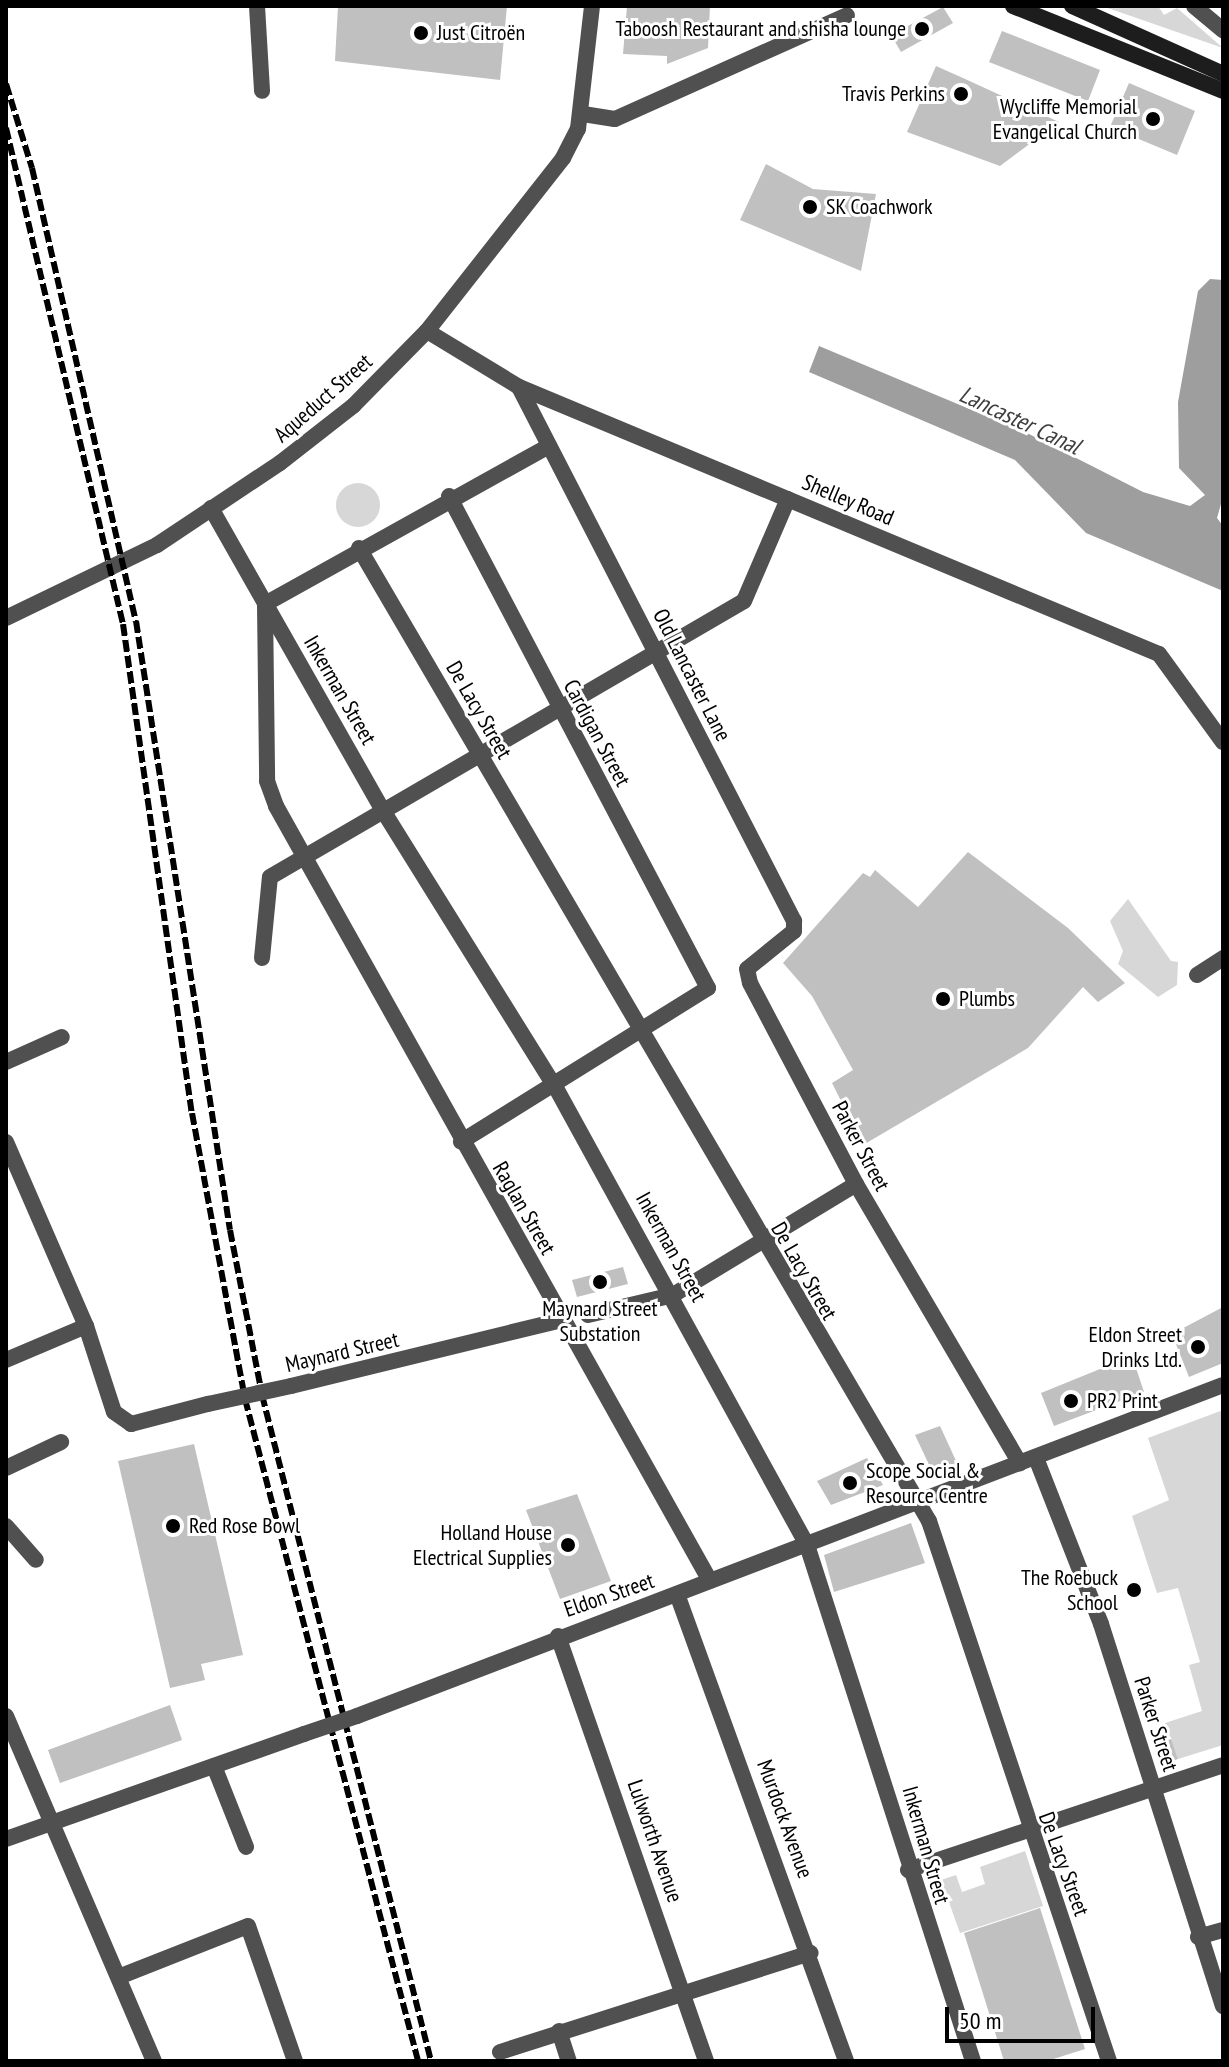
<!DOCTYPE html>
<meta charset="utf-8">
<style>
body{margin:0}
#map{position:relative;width:1229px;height:2067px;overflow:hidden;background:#fff;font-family:"PT Sans Narrow",sans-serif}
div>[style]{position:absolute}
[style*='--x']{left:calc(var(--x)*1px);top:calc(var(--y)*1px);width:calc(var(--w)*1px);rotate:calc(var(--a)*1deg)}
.green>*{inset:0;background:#d7d7d7}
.round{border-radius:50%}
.water>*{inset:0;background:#9e9e9e}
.building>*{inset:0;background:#c0c0c0}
.minor>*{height:16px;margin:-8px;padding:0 8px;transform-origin:8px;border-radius:8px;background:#505050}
.tertiary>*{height:16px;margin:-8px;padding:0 8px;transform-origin:8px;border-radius:8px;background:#505050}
.secondary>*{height:16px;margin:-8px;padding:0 8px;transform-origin:8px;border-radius:8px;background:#1d1d1d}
.rail>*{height:6px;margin-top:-3px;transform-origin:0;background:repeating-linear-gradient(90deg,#000 0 12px,transparent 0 16px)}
.minor-bridge>*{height:16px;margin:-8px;padding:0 8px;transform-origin:8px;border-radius:8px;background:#505050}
.dots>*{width:22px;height:22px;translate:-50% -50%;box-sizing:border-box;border:4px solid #fff;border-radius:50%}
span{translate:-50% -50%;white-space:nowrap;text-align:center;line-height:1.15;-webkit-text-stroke:6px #fff;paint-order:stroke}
.poi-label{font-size:22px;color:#000}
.right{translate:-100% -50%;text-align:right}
.left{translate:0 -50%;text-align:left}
.street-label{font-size:22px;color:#000}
.water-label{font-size:24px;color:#3f3f3f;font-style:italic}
.frame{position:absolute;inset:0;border:8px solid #000;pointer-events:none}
.scale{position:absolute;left:945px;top:2007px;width:150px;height:36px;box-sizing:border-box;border:4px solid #000;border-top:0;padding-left:10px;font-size:24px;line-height:28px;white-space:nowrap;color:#000;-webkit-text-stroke:6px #fff;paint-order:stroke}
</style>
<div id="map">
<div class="green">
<div style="clip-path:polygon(1102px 6px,1158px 6px,1164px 15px,1177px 8px,1223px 48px)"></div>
<div class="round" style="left:336px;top:483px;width:44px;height:44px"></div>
<div style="clip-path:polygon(1128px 899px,1171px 961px,1178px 962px,1177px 985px,1158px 997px,1118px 964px,1123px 951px,1110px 921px)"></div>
<div style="clip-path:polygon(1223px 1410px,1223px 1745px,1178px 1759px,1165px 1723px,1202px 1711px,1189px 1665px,1200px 1662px,1178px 1588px,1157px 1593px,1132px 1516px,1169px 1500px,1148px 1438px)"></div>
<div style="clip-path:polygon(1025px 1851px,1043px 1906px,960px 1933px,941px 1880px,956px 1875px,962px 1892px,985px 1884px,980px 1867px)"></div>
</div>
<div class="water">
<div style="clip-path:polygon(1210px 279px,1223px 280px,1223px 497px,1217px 518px,1223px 526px,1223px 591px,1086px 533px,1015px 460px,809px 372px,819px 346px,1027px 433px,1143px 492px,1190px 506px,1205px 495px,1179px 468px,1178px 402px,1198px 291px)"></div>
</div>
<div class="building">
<div style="clip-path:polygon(338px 6px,507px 6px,500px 80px,335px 61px)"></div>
<div style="clip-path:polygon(627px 6px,710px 6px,708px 48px,667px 64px,667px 56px,623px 54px)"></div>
<div style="clip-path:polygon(943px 7px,953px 23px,901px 52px,891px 35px)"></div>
<div style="clip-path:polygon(1002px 31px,1100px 70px,1088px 101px,989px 62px)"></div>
<div style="clip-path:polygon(936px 66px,963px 78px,1059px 122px,1000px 166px,907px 132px)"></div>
<div style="clip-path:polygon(1129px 83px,1195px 111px,1177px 155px,1110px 127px)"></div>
<div style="clip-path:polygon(766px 164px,813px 189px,876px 194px,861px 271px,740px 220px)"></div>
<div style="clip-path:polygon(968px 852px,1068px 928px,1125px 983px,1098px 1002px,1083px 987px,1028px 1048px,863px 1145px,832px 1083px,853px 1070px,812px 996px,783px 963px,863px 873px,870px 877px,875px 870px,918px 907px)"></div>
<div style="clip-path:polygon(623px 1267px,628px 1284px,577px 1297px,572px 1280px)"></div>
<div style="clip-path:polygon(1223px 1307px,1223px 1363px,1189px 1377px,1172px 1334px)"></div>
<div style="clip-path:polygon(1132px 1356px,1144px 1392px,1054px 1426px,1041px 1393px)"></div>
<div style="clip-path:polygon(940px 1426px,957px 1463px,932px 1471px,915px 1435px)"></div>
<div style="clip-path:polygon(194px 1444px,243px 1655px,201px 1664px,205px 1680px,170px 1688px,118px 1461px)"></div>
<div style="clip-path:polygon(867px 1458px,883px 1485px,831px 1505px,817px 1481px)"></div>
<div style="clip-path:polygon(577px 1494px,611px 1581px,560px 1599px,526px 1510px)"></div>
<div style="clip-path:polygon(911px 1523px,925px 1563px,834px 1592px,824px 1555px)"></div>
<div style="clip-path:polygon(170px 1705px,182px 1740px,60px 1783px,48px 1750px)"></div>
<div style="clip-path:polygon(1169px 1733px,1178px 1759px,1163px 1764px,1154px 1737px)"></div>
<div style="clip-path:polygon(1040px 1908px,1085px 2049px,1047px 2061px,1004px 2061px,964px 1933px)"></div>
</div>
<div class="minor">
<div style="--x:257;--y:6;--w:85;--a:86.6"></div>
<div style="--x:1194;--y:6;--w:38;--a:40"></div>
<div style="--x:583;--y:114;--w:32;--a:9"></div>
<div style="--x:615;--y:119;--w:254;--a:-24.1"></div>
<div style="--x:427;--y:331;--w:108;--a:31.3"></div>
<div style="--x:519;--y:387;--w:693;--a:22.65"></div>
<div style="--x:1159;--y:654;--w:109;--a:54"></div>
<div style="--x:519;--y:387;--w:601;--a:62.75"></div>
<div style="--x:794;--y:921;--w:10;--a:90"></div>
<div style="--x:794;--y:931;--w:60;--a:141"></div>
<div style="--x:747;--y:969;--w:14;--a:78"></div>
<div style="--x:750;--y:983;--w:227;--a:62.2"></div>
<div style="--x:856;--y:1184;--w:324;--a:59.6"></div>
<div style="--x:449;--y:496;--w:556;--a:62.24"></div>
<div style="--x:708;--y:988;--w:291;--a:148.1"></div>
<div style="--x:211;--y:508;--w:346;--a:60.4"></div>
<div style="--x:382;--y:809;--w:329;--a:58.1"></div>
<div style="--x:556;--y:1088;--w:521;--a:61.22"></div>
<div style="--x:807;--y:1545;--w:542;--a:72.17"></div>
<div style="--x:359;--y:548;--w:1128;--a:59.64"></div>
<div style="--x:929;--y:1521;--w:569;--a:71.57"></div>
<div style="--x:265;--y:604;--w:325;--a:-29.1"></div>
<div style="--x:265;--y:605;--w:176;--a:89.3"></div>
<div style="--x:267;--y:781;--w:27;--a:70"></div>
<div style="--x:276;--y:806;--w:888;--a:60.75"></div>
<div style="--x:262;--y:958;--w:81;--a:-84.4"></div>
<div style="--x:270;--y:877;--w:548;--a:-30.21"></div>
<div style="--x:744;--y:601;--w:111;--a:-66.7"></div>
<div style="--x:1197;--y:975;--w:31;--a:-33"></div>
<div style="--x:6;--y:1062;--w:61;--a:-24.1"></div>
<div style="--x:6;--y:1142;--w:201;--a:66.5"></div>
<div style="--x:86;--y:1326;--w:90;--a:72"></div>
<div style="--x:114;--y:1412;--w:21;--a:35"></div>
<div style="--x:131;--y:1424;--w:80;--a:-14.6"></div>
<div style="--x:588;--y:1315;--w:87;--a:-13.2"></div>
<div style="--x:673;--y:1295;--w:214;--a:-31.2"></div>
<div style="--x:6;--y:1360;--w:87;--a:-23"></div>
<div style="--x:291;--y:1386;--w:279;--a:-13.7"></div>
<div style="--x:1036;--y:1458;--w:178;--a:68.6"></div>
<div style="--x:1101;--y:1624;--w:401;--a:72.3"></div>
<div style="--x:6;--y:1468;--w:61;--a:-25.3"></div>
<div style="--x:6;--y:1526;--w:45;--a:48.6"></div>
<div style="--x:677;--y:1594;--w:497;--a:70.1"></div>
<div style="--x:558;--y:1636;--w:450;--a:70.8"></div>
<div style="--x:6;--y:1716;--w:375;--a:66.8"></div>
<div style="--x:357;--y:1716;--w:927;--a:-20.92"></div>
<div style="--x:214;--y:1766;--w:87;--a:68.4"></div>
<div style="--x:6;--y:1839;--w:316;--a:-19.4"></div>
<div style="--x:908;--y:1870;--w:332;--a:-18.4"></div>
<div style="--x:1198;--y:1937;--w:26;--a:-16"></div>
<div style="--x:121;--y:1976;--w:136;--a:-21.5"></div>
<div style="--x:248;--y:1926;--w:143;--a:70.8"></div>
<div style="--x:559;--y:2031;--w:32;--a:72"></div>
<div style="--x:500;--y:2052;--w:326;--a:-17.7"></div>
</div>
<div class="tertiary">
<div style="--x:6;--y:618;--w:168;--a:-25.8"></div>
<div style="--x:157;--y:545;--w:148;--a:-33.7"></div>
<div style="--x:280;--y:463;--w:93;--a:-38"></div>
<div style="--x:353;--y:406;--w:105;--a:-45.4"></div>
<div style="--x:427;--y:331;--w:220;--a:-51.8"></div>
<div style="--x:563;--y:158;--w:33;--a:-63"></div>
<div style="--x:578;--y:129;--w:124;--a:-83.5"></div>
</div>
<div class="secondary">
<div style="--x:1013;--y:6;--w:227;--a:22"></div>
<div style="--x:1072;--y:6;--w:166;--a:24.2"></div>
</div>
<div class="rail">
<div style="--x:6;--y:84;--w:88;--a:72.8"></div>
<div style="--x:32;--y:168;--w:465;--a:77.1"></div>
<div style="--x:136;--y:621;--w:616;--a:81.23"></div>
<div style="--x:230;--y:1230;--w:168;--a:79"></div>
<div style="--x:262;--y:1395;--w:687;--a:75.76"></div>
<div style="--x:6;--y:128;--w:510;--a:76.73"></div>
<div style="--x:123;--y:624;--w:494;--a:82"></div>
<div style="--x:192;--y:1113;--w:291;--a:79.5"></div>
<div style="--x:245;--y:1399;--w:684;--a:75.35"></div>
</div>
<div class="minor-bridge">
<div style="--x:208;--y:1404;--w:85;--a:-12.2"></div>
<div style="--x:304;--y:1734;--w:56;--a:-18.8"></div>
</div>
<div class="dots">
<div style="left:922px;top:29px;background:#000"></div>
<div style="left:421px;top:33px;background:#000"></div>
<div style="left:961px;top:94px;background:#000"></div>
<div style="left:1153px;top:119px;background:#000"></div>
<div style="left:810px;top:207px;background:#000"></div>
<div style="left:943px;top:999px;background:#000"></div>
<div style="left:600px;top:1282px;background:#000"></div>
<div style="left:1198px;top:1347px;background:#000"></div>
<div style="left:1071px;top:1401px;background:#000"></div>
<div style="left:850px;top:1483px;background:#000"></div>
<div style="left:173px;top:1526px;background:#000"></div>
<div style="left:568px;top:1545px;background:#000"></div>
<div style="left:1134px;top:1590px;background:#000"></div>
</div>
<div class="poi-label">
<span class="right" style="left:906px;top:29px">Taboosh Restaurant and shisha lounge</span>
<span class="left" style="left:437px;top:33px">Just Citroën</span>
<span class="right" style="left:945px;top:94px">Travis Perkins</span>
<span class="right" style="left:1137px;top:119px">Wycliffe Memorial<br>Evangelical Church</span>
<span class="left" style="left:826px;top:207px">SK Coachwork</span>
<span class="left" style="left:959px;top:999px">Plumbs</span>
<span style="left:600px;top:1321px">Maynard Street<br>Substation</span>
<span class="right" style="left:1182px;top:1347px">Eldon Street<br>Drinks Ltd.</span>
<span class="left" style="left:1087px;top:1401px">PR2 Print</span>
<span class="left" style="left:866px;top:1483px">Scope Social &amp;<br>Resource Centre</span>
<span class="left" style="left:189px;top:1526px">Red Rose Bowl</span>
<span class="right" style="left:552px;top:1545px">Holland House<br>Electrical Supplies</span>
<span class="right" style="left:1118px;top:1590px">The Roebuck<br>School</span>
</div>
<div class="street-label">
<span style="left:323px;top:398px;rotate:-41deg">Aqueduct Street</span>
<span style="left:848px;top:500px;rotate:23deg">Shelley Road</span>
<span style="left:692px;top:675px;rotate:63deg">Old Lancaster Lane</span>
<span style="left:340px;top:690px;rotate:60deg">Inkerman Street</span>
<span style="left:479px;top:710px;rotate:60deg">De Lacy Street</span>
<span style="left:597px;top:733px;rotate:62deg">Cardigan Street</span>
<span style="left:861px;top:1146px;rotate:62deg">Parker Street</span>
<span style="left:524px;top:1208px;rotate:60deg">Raglan Street</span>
<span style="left:671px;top:1247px;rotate:61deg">Inkerman Street</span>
<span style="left:804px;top:1271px;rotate:60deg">De Lacy Street</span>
<span style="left:342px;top:1352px;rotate:-13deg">Maynard Street</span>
<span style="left:609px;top:1595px;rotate:-19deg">Eldon Street</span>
<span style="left:1156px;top:1724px;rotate:72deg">Parker Street</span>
<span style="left:785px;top:1819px;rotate:70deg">Murdock Avenue</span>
<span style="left:655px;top:1841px;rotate:71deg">Lulworth Avenue</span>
<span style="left:926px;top:1845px;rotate:74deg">Inkerman Street</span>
<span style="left:1064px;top:1864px;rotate:70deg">De Lacy Street</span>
</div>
<div class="water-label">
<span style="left:1020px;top:420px;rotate:25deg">Lancaster Canal</span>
</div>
<div class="frame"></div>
<div class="scale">50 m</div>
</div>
